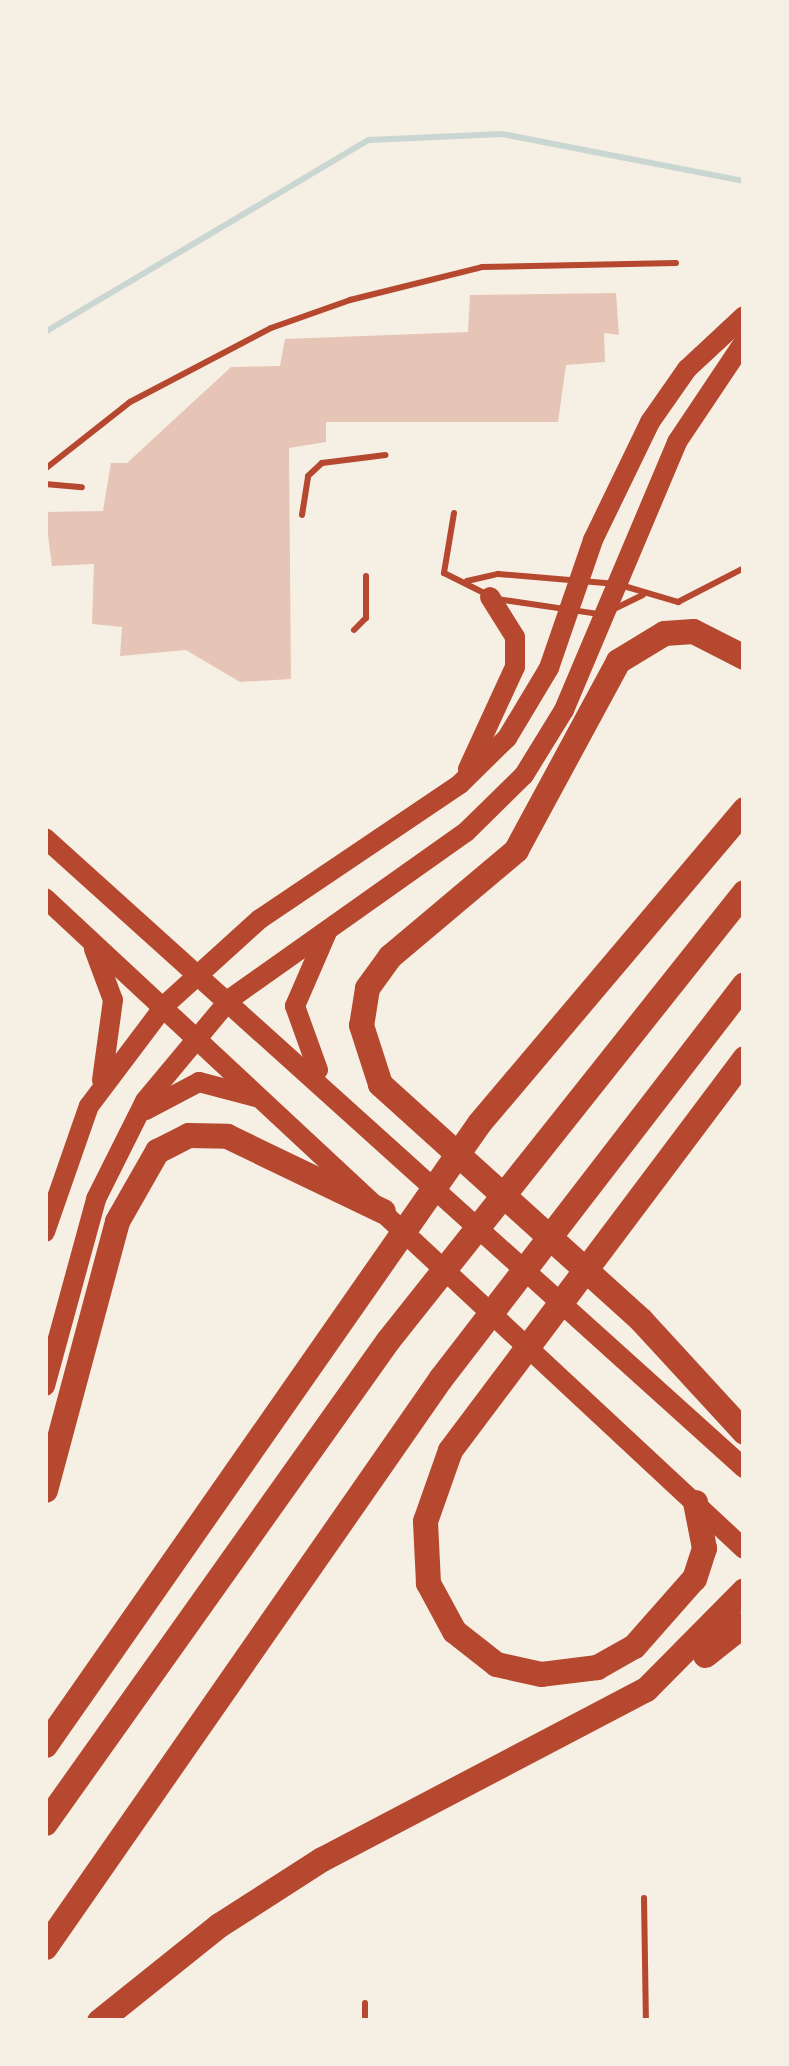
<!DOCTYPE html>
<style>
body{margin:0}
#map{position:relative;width:789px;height:2066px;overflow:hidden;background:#f6efe4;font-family:"PT Sans",sans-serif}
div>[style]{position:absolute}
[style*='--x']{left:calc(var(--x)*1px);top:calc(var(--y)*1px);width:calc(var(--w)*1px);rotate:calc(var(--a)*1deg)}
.stream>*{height:6px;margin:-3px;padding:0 3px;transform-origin:3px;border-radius:3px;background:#c9d6d2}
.building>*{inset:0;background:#e6c5b7}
.service>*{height:6px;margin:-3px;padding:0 3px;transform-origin:3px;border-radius:3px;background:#b5482f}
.secondary>*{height:20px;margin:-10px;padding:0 10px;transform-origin:10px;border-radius:10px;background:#b5482f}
.motorway>*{height:25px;margin:-12.5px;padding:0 12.5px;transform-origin:12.5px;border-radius:12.5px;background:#b5482f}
span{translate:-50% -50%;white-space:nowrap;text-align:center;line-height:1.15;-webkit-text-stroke:9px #f6efe4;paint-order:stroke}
.frame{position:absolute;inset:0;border:48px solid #f6efe4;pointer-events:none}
</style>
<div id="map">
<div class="stream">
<div style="--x:45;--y:332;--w:377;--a:-30.7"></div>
<div style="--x:369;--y:140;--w:133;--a:-2.6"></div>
<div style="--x:502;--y:134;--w:247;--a:11"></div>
</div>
<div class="building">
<div style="clip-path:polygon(616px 293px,619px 335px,604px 333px,605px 362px,566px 365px,558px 422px,326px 422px,326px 442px,289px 448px,291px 679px,240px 682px,186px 650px,120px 656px,122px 627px,92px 624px,94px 564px,52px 566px,45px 512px,103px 511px,111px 463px,127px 463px,231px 367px,280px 366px,285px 339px,468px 332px,470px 295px)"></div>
</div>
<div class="service">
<div style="--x:45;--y:469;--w:108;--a:-38.2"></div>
<div style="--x:130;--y:402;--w:159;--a:-27.7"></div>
<div style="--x:271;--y:328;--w:84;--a:-19.5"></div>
<div style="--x:350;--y:300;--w:136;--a:-14"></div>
<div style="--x:482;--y:267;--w:194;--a:-1.2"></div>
<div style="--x:45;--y:484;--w:37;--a:5"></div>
<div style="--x:454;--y:513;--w:61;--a:99.5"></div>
<div style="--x:444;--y:573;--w:47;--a:26.6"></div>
<div style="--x:302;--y:515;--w:39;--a:-81"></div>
<div style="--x:308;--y:476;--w:19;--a:-43"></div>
<div style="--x:322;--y:463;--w:64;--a:-7.2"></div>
<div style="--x:467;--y:581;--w:32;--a:-13"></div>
<div style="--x:498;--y:574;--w:119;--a:4.8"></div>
<div style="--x:617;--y:584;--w:64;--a:16.4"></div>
<div style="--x:678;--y:602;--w:74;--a:-27.3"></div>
<div style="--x:497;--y:599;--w:102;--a:8.4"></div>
<div style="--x:614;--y:609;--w:32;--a:-26"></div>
<div style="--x:354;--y:630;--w:17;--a:-45"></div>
<div style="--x:366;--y:618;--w:42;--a:-90"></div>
<div style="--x:644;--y:1898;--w:123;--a:89.1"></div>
<div style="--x:365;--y:2003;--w:18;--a:90"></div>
</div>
<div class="secondary">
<div style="--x:468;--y:769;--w:112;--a:-65.3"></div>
<div style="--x:515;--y:667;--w:30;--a:-90"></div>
<div style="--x:515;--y:637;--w:47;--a:-122"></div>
<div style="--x:45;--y:838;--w:941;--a:42.03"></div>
<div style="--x:45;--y:898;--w:955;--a:42.96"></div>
<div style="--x:94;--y:949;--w:54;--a:69.6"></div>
<div style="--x:113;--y:1000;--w:81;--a:97.8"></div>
<div style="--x:318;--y:1070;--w:68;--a:-109.8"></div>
<div style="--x:295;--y:1006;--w:81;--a:-66.6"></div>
<div style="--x:146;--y:1110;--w:60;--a:-27.8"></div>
<div style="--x:199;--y:1082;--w:59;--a:14.7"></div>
<div style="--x:45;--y:1232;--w:133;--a:-70.8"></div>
<div style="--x:89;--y:1106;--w:126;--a:-53"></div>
<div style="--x:165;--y:1005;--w:128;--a:-42.2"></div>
<div style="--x:260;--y:919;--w:241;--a:-34"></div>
<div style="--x:460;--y:784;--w:66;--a:-44.4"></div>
<div style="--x:507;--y:738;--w:82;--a:-59"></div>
<div style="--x:549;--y:668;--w:135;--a:-71"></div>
<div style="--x:593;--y:540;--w:131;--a:-64.2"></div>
<div style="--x:650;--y:422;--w:65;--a:-55.1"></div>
<div style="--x:687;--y:369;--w:78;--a:-42.9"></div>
<div style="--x:45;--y:1386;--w:194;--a:-74.7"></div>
<div style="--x:96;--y:1199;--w:110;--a:-63.4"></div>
<div style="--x:145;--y:1101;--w:133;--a:-50.2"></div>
<div style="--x:230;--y:999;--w:289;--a:-35.3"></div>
<div style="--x:466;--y:832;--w:81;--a:-44.5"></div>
<div style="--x:524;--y:775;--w:76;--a:-58.4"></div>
<div style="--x:564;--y:710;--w:291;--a:-67.1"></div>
<div style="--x:677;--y:442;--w:120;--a:-56.2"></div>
</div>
<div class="motorway">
<div style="--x:744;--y:657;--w:57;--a:-153"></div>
<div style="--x:693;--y:631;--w:29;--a:176"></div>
<div style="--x:664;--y:633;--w:54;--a:148.7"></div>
<div style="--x:618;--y:661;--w:215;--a:118.4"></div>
<div style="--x:516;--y:850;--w:165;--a:139.9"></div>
<div style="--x:390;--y:956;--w:39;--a:126"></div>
<div style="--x:367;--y:988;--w:37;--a:99"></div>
<div style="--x:361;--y:1025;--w:62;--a:72.1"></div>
<div style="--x:380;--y:1084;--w:352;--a:42.1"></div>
<div style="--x:641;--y:1320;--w:152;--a:47.4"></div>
<div style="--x:45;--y:1490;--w:278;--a:-75"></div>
<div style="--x:117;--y:1221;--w:81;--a:-60.3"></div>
<div style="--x:157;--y:1151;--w:35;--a:-27"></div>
<div style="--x:188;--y:1135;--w:39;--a:1"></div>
<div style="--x:227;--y:1136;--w:173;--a:25.7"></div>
<div style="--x:695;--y:1502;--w:47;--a:78.9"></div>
<div style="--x:704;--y:1548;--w:32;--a:108"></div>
<div style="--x:694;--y:1578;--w:91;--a:131.4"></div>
<div style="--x:634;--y:1646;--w:43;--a:150.4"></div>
<div style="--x:597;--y:1667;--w:56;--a:172.9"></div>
<div style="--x:541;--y:1674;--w:46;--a:-167.5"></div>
<div style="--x:496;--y:1664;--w:53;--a:-141.8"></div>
<div style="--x:454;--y:1631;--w:55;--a:-118.4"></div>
<div style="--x:428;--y:1583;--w:62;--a:-92.8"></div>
<div style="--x:425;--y:1521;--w:75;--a:-70.6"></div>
<div style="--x:450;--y:1450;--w:490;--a:-53.1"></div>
<div style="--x:705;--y:1655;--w:50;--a:-38.5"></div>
<div style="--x:45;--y:1745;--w:758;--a:-55.09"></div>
<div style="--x:479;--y:1123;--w:411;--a:-49.8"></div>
<div style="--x:45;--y:1823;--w:592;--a:-54.62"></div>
<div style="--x:388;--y:1340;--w:572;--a:-51.53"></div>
<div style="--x:45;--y:1947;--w:692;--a:-55.18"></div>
<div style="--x:440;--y:1379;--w:498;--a:-52.4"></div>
<div style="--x:99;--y:2021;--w:154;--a:-38.7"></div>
<div style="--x:219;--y:1925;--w:122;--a:-32.7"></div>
<div style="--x:322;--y:1859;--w:366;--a:-27.7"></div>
<div style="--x:646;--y:1689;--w:139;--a:-45.3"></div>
</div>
<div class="frame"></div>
</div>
